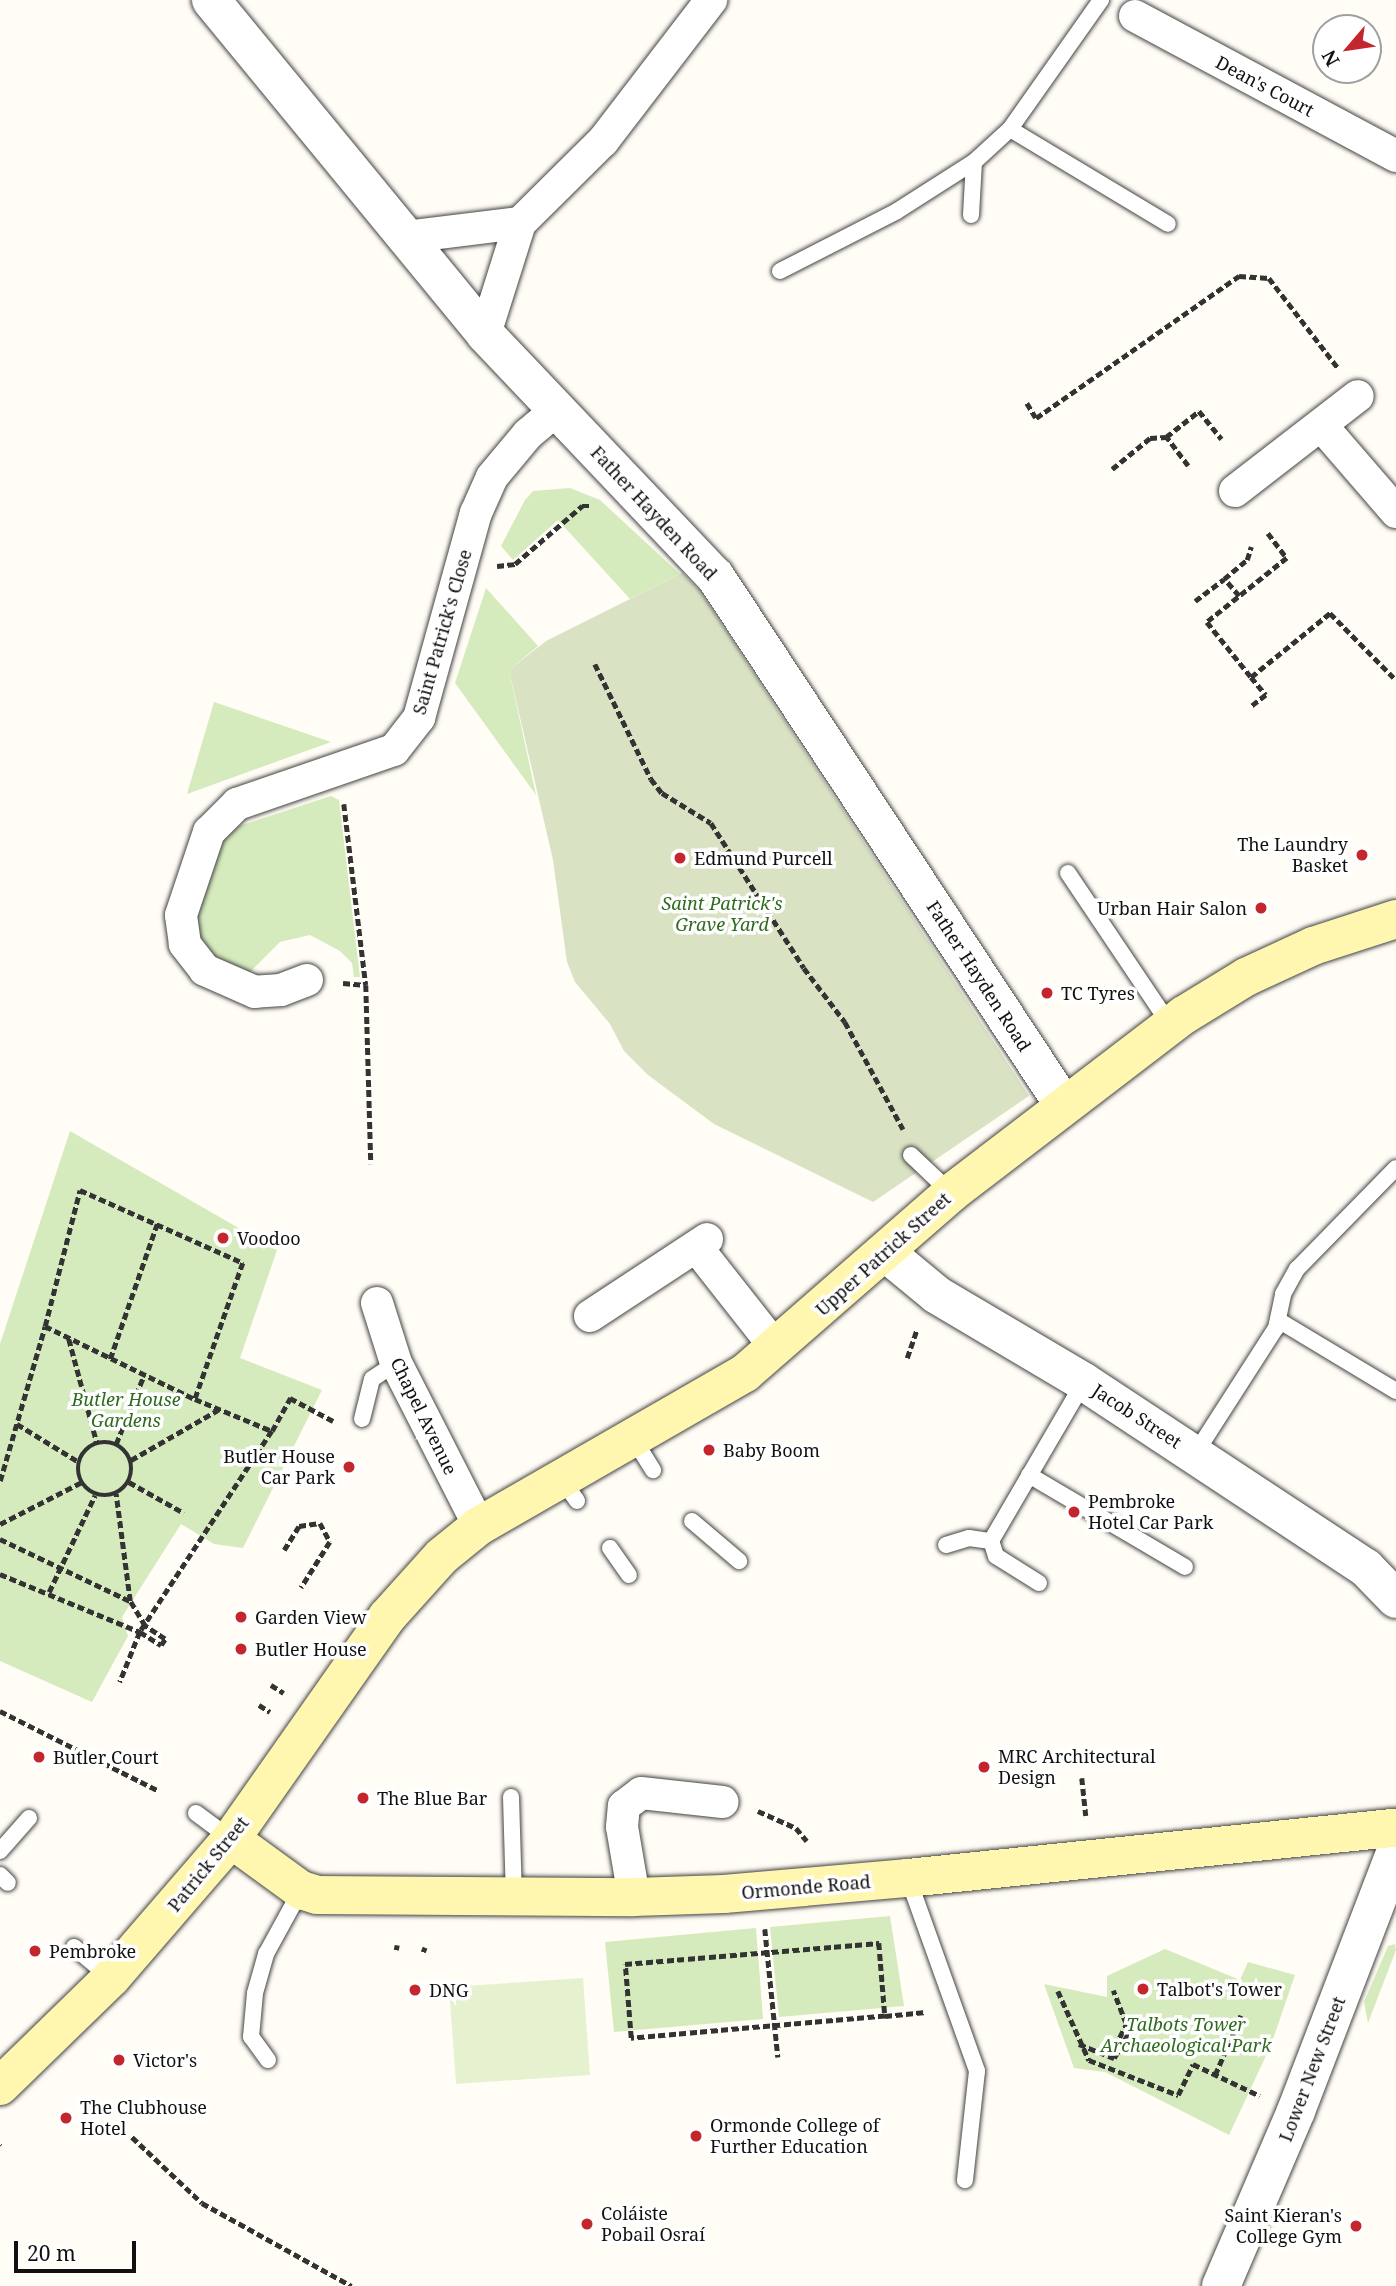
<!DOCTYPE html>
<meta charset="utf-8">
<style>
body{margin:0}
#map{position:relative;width:1396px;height:2286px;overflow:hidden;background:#fffdf5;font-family:"Noto Serif",serif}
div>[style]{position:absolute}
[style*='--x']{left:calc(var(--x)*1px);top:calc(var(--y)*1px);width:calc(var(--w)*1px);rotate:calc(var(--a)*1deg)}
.green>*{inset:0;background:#d5ebbd}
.cemetery>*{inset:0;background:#d9e3c4}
.pitch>*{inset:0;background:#e6f2cf}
.path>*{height:4.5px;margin-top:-2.25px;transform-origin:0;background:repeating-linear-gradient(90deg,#333 0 7px,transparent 0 10.5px)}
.path>.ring{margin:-2.25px;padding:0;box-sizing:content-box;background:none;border:4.5px solid #333;border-radius:50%}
.roads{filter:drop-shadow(0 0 2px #444) drop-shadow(0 0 2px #444)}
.service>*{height:16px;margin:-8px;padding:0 8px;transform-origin:8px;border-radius:8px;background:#fff}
.minor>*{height:32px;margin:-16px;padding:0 16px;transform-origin:16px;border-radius:16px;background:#fff}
.tertiary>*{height:38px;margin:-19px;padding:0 19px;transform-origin:19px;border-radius:19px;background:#fff}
.secondary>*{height:38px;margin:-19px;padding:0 19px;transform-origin:19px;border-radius:19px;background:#fff6b0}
.dots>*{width:19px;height:19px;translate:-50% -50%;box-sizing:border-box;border:4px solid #fff;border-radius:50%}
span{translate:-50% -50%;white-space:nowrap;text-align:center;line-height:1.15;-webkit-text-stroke:7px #fff;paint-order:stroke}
.street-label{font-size:18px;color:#111}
.poi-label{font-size:18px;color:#111}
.right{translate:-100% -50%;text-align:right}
.left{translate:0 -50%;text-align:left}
.park-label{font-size:18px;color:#2f6b1f;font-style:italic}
.north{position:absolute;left:1312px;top:14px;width:70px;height:70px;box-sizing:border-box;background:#fff;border:2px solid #a0a0a0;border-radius:50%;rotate:241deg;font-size:19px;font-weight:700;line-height:28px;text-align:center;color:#111}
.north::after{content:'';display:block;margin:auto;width:24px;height:32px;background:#c4262e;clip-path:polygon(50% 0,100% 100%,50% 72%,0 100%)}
.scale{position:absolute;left:14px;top:2241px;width:122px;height:32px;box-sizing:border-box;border:4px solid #111;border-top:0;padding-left:9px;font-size:21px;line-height:24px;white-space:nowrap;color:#111;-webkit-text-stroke:5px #fff;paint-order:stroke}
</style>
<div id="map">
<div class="green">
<div style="clip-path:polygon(570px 488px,600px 500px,680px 574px,630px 599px,558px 520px,513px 560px,501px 546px,525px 500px,533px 491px)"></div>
<div style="clip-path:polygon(486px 588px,538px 646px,509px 670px,536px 795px,455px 683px)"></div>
<div style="clip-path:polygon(214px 702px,331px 742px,187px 794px)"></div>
<div style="clip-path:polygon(331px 796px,339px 800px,360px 977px,354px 977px,352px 963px,340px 951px,310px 935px,280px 942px,249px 973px,213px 960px,198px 940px,195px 912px,219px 841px,230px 829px)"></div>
<div style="clip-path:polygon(70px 1131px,277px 1250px,240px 1358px,322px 1390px,243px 1548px,214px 1544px,181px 1524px,122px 1617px,128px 1636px,92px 1702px,0 1661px,0 1344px)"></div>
<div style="clip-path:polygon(890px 1916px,904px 2006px,779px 2017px,770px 1927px)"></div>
<div style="clip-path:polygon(756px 1928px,763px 2019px,614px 2032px,605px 1942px)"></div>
<div style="clip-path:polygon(1395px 1944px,1396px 1950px,1368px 2023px,1364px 2002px,1388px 1946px)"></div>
<div style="clip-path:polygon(1165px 1949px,1240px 1980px,1248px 1962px,1295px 1975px,1271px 2045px,1229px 2135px,1105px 2072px,1074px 2068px,1044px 1984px,1107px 1997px,1107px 1976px)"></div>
</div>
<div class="cemetery">
<div style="clip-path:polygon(682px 573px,700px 591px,1029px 1096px,873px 1202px,714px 1124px,648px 1075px,624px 1051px,610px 1024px,575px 982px,567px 962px,553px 860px,509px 670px,546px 641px)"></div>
</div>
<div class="pitch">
<div style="clip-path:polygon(583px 1978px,590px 2075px,456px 2084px,449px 1987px)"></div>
</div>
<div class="path">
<div style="--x:1027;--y:403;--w:17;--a:59"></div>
<div style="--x:1036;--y:418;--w:248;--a:-35"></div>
<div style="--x:1239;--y:276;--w:30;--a:4"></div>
<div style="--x:1269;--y:278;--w:113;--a:52.5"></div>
<div style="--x:1188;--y:466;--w:36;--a:-127"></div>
<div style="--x:1166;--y:437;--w:42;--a:-38.2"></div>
<div style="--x:1199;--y:411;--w:36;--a:51"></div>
<div style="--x:1112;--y:469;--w:49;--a:-39.2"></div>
<div style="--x:1150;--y:438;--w:16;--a:-4"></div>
<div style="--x:1268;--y:533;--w:31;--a:53"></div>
<div style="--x:1287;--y:558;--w:102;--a:141.3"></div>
<div style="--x:1207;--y:622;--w:70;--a:51.3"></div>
<div style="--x:1251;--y:677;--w:102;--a:-39"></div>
<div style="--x:1330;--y:613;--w:94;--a:45.4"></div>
<div style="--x:497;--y:566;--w:18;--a:-6"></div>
<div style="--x:515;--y:564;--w:89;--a:-40.9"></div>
<div style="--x:582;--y:506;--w:11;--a:0"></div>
<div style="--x:1239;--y:596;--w:23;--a:-131"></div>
<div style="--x:1224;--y:579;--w:30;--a:-40"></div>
<div style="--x:1247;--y:560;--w:14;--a:-73"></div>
<div style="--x:1195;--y:601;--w:36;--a:-37"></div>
<div style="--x:595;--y:664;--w:128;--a:64"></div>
<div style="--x:651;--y:779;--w:18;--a:52"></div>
<div style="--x:662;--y:793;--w:57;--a:31.5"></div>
<div style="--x:711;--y:823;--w:172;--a:57.3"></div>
<div style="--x:804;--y:968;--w:68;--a:52.8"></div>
<div style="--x:845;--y:1022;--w:122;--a:61.5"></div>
<div style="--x:1251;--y:677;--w:23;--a:50"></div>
<div style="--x:1266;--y:695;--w:18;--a:142"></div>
<div style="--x:344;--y:804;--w:182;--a:83.1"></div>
<div style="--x:366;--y:985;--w:179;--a:88.4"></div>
<div style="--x:343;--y:983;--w:23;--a:5"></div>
<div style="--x:45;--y:1326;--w:140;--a:-75.6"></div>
<div style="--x:80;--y:1190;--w:179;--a:24.1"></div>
<div style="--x:243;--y:1263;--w:144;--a:109.4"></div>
<div style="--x:69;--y:1339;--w:108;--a:74.9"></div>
<div style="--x:907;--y:1358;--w:31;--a:-71"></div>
<div style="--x:110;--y:1359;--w:143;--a:-70.8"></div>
<div style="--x:17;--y:1424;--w:73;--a:31.5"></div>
<div style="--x:272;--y:1431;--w:38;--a:-61"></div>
<div style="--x:290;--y:1398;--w:49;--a:28.1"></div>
<div class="ring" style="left:78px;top:1442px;width:49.5px;height:49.5px"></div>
<div style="--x:116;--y:1444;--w:74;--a:-67.9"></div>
<div style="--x:131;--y:1460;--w:100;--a:-29.9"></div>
<div style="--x:0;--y:1481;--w:161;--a:-73.8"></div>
<div style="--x:45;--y:1326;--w:167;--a:26"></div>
<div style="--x:195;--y:1399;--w:83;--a:22.6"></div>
<div style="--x:272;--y:1431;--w:240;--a:123.3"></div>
<div style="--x:140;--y:1632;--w:54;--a:111.8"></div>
<div style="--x:129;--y:1482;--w:63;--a:29.4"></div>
<div style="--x:0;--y:1524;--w:92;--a:-27.1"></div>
<div style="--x:0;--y:1539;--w:144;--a:25.5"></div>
<div style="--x:284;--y:1550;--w:28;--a:-58"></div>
<div style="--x:299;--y:1526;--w:21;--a:-8"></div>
<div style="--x:320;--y:1523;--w:21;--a:62"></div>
<div style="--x:330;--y:1542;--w:54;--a:122.2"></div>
<div style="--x:0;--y:1574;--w:152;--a:22.5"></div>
<div style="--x:140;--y:1632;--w:25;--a:32"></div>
<div style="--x:161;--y:1645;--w:7;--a:-56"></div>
<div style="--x:165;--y:1639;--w:24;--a:-147"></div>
<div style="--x:145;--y:1626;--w:29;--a:-121"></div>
<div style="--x:130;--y:1601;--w:108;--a:-97.5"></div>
<div style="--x:49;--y:1592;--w:107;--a:-64.6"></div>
<div style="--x:271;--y:1685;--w:15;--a:32"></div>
<div style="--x:259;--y:1705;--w:13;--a:32"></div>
<div style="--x:0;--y:1711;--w:176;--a:26.7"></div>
<div style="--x:1082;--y:1778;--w:38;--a:84"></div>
<div style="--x:758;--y:1811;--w:42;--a:24.1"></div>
<div style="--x:796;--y:1828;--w:17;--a:50"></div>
<div style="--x:765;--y:1929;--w:129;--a:84.2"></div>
<div style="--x:879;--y:1943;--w:73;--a:85.3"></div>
<div style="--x:885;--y:2016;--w:255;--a:175"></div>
<div style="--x:631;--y:2038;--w:74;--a:-94.6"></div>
<div style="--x:625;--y:1964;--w:255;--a:-4.7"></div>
<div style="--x:396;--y:1950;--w:5;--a:-79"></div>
<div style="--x:423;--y:1952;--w:5;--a:-68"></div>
<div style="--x:1058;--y:1991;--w:76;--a:65.8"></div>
<div style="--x:1089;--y:2060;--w:96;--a:21.5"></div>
<div style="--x:1178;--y:2095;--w:34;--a:-64"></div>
<div style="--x:1193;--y:2064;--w:74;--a:25.5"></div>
<div style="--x:885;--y:2016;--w:41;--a:-5.6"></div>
<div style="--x:1079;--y:2044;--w:38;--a:22"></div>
<div style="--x:1114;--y:2058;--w:48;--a:-59.7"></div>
<div style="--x:1110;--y:2056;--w:36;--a:-63"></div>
<div style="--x:1126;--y:2024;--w:36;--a:-111"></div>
<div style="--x:1215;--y:2075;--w:65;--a:-66.6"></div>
<div style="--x:132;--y:2137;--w:96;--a:43.3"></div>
<div style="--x:202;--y:2203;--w:171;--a:29"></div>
<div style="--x:0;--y:2145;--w:1;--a:45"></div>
</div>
<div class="roads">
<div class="service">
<div style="--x:1010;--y:129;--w:184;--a:31"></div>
<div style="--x:971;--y:215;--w:53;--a:-86.8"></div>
<div style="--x:780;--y:271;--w:131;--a:-27.1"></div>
<div style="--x:897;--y:211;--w:91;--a:-32.5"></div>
<div style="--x:974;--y:162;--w:49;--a:-42.5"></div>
<div style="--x:1010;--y:129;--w:158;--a:-54.8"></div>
<div style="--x:1068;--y:873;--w:184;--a:56.1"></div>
<div style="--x:911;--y:1155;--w:55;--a:43.5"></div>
<div style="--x:1278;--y:1320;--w:138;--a:31"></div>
<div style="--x:362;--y:1419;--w:41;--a:-76"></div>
<div style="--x:372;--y:1379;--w:29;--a:-34"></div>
<div style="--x:633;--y:1438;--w:38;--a:58"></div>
<div style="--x:1195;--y:1454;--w:150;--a:-57.3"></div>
<div style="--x:1276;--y:1328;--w:35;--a:-78"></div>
<div style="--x:1283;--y:1294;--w:29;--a:-61"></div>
<div style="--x:1297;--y:1269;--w:141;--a:-45.6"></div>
<div style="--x:1029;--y:1475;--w:181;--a:30.5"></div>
<div style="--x:561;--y:1478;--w:28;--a:55"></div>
<div style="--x:692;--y:1521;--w:62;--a:40.4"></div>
<div style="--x:946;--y:1545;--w:24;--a:-17"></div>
<div style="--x:969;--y:1538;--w:22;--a:8"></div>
<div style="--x:610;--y:1548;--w:33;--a:55"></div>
<div style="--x:1039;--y:1583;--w:51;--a:-147.9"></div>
<div style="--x:996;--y:1556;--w:16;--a:-108"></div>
<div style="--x:991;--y:1541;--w:184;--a:-59.7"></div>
<div style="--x:511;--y:1797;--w:99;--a:88.3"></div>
<div style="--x:196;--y:1813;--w:44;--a:36.6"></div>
<div style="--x:0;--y:1851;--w:44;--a:-48.7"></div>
<div style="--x:0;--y:1875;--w:11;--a:45"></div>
<div style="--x:908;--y:1878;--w:205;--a:70.3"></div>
<div style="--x:977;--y:2071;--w:110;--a:96.3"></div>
<div style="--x:74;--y:1947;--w:48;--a:40"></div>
<div style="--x:268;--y:2060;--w:29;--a:-126"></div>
<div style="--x:251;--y:2037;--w:44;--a:-84.8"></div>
<div style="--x:255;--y:1993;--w:41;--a:-74.2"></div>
<div style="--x:266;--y:1954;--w:73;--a:-61.3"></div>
</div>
<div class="minor">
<div style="--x:1135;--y:16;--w:296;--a:28.2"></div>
<div style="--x:406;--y:237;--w:115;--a:-7"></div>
<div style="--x:485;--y:334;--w:116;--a:-72.5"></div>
<div style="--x:520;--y:223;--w:117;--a:-44.7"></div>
<div style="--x:603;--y:141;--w:178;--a:-52.5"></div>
<div style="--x:1321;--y:425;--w:115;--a:49.2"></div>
<div style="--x:1235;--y:491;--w:155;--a:-37.7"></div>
<div style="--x:307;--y:980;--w:28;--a:159"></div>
<div style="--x:281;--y:990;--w:26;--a:176"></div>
<div style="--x:255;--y:992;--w:55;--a:-156.3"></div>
<div style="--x:205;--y:970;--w:33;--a:-128"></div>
<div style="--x:185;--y:944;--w:29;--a:-98"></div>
<div style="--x:181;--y:915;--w:88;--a:-71.4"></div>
<div style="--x:209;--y:832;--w:40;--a:-45"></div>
<div style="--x:237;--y:804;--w:166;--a:-19"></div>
<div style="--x:394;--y:750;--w:41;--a:-52"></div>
<div style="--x:419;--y:718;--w:213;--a:-74.5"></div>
<div style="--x:476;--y:513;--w:39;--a:-66"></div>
<div style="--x:492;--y:477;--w:56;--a:-50.1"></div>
<div style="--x:528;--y:434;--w:38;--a:-40"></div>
<div style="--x:698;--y:1249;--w:126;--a:51.8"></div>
<div style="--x:377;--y:1303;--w:63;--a:72.4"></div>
<div style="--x:396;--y:1363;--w:183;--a:63"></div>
<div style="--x:590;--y:1316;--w:140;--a:-33.3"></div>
<div style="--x:634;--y:1897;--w:71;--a:-99.7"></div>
<div style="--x:622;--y:1827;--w:21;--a:-85"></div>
<div style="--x:624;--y:1806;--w:21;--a:-37"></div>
<div style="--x:641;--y:1793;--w:82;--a:6.3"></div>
</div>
<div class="tertiary">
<div style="--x:211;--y:0;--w:432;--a:50.6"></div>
<div style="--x:485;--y:334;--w:334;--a:46.5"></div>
<div style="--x:715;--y:576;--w:632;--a:56.61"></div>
<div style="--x:885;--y:1252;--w:67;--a:39.6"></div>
<div style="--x:937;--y:1295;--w:171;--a:30.6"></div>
<div style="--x:1084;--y:1382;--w:338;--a:33.4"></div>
<div style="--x:1366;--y:1568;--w:43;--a:45.9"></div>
<div style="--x:1221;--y:2286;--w:190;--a:-66.8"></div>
<div style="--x:1296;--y:2111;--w:280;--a:-69"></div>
</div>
<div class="secondary">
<div style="--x:231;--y:1839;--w:87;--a:36.1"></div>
<div style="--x:301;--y:1890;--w:17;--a:17"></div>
<div style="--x:317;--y:1895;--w:317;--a:0.4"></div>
<div style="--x:634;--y:1897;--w:90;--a:-1.9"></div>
<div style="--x:724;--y:1894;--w:185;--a:-5"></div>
<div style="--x:908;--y:1878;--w:491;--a:-5.9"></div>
<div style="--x:0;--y:2086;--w:155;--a:-44.2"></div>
<div style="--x:111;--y:1978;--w:184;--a:-49.2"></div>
<div style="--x:231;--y:1839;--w:271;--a:-54.9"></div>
<div style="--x:387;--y:1617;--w:82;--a:-48"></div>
<div style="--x:442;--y:1556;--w:48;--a:-39"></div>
<div style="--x:479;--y:1526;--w:307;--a:-29.9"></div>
<div style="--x:745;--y:1373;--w:274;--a:-41.1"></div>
<div style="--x:951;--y:1193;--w:293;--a:-37.4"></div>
<div style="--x:1184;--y:1015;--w:73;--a:-31.5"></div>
<div style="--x:1246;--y:977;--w:74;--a:-24.8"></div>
<div style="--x:1313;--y:946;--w:87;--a:-18"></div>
</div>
</div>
<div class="dots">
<div style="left:1362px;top:855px;background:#c4262e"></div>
<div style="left:680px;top:858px;background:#c4262e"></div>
<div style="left:1261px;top:908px;background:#c4262e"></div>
<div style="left:1047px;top:993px;background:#c4262e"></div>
<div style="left:223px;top:1238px;background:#c4262e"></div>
<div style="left:709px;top:1450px;background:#c4262e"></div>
<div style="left:349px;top:1467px;background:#c4262e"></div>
<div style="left:1074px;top:1512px;background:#c4262e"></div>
<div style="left:241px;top:1617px;background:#c4262e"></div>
<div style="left:241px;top:1649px;background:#c4262e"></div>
<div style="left:39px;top:1757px;background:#c4262e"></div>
<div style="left:984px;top:1767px;background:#c4262e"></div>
<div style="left:363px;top:1798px;background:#c4262e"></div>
<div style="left:35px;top:1951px;background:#c4262e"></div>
<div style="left:1143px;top:1989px;background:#c4262e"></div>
<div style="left:415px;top:1990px;background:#c4262e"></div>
<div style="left:119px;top:2060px;background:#c4262e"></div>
<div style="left:66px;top:2118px;background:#c4262e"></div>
<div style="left:696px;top:2136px;background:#c4262e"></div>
<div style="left:587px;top:2224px;background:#c4262e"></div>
<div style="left:1356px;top:2226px;background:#c4262e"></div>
</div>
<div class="street-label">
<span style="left:1265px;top:86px;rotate:28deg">Dean's Court</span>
<span style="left:654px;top:513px;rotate:47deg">Father Hayden Road</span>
<span style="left:442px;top:632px;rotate:-74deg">Saint Patrick's Close</span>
<span style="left:979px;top:976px;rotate:57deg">Father Hayden Road</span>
<span style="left:883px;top:1254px;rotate:-42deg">Upper Patrick Street</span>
<span style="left:424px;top:1416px;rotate:64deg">Chapel Avenue</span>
<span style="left:1137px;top:1416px;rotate:33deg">Jacob Street</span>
<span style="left:208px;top:1864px;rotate:-51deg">Patrick Street</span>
<span style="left:806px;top:1887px;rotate:-5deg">Ormonde Road</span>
<span style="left:1312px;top:2069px;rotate:-69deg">Lower New Street</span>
</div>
<div class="poi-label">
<span class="right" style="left:1348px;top:855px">The Laundry<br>Basket</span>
<span class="left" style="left:694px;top:858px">Edmund Purcell</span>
<span class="right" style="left:1247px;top:908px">Urban Hair Salon</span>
<span class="left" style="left:1061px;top:993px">TC Tyres</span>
<span class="left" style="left:237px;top:1238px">Voodoo</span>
<span class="left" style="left:723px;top:1450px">Baby Boom</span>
<span class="right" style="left:335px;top:1467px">Butler House<br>Car Park</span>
<span class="left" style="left:1088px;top:1512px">Pembroke<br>Hotel Car Park</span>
<span class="left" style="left:255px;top:1617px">Garden View</span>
<span class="left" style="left:255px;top:1649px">Butler House</span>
<span class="left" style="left:53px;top:1757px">Butler Court</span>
<span class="left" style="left:998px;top:1767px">MRC Architectural<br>Design</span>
<span class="left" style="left:377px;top:1798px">The Blue Bar</span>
<span class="left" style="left:49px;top:1951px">Pembroke</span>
<span class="left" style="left:1157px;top:1989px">Talbot's Tower</span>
<span class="left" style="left:429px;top:1990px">DNG</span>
<span class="left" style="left:133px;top:2060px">Victor's</span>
<span class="left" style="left:80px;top:2118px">The Clubhouse<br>Hotel</span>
<span class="left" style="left:710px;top:2136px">Ormonde College of<br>Further Education</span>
<span class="left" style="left:601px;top:2224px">Coláiste<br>Pobail Osraí</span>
<span class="right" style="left:1342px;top:2226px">Saint Kieran's<br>College Gym</span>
</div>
<div class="park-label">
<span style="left:722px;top:914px">Saint Patrick's<br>Grave Yard</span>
<span style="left:126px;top:1410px">Butler House<br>Gardens</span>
<span style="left:1186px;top:2035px">Talbots Tower<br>Archaeological Park</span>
</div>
<div class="north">N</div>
<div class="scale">20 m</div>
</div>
